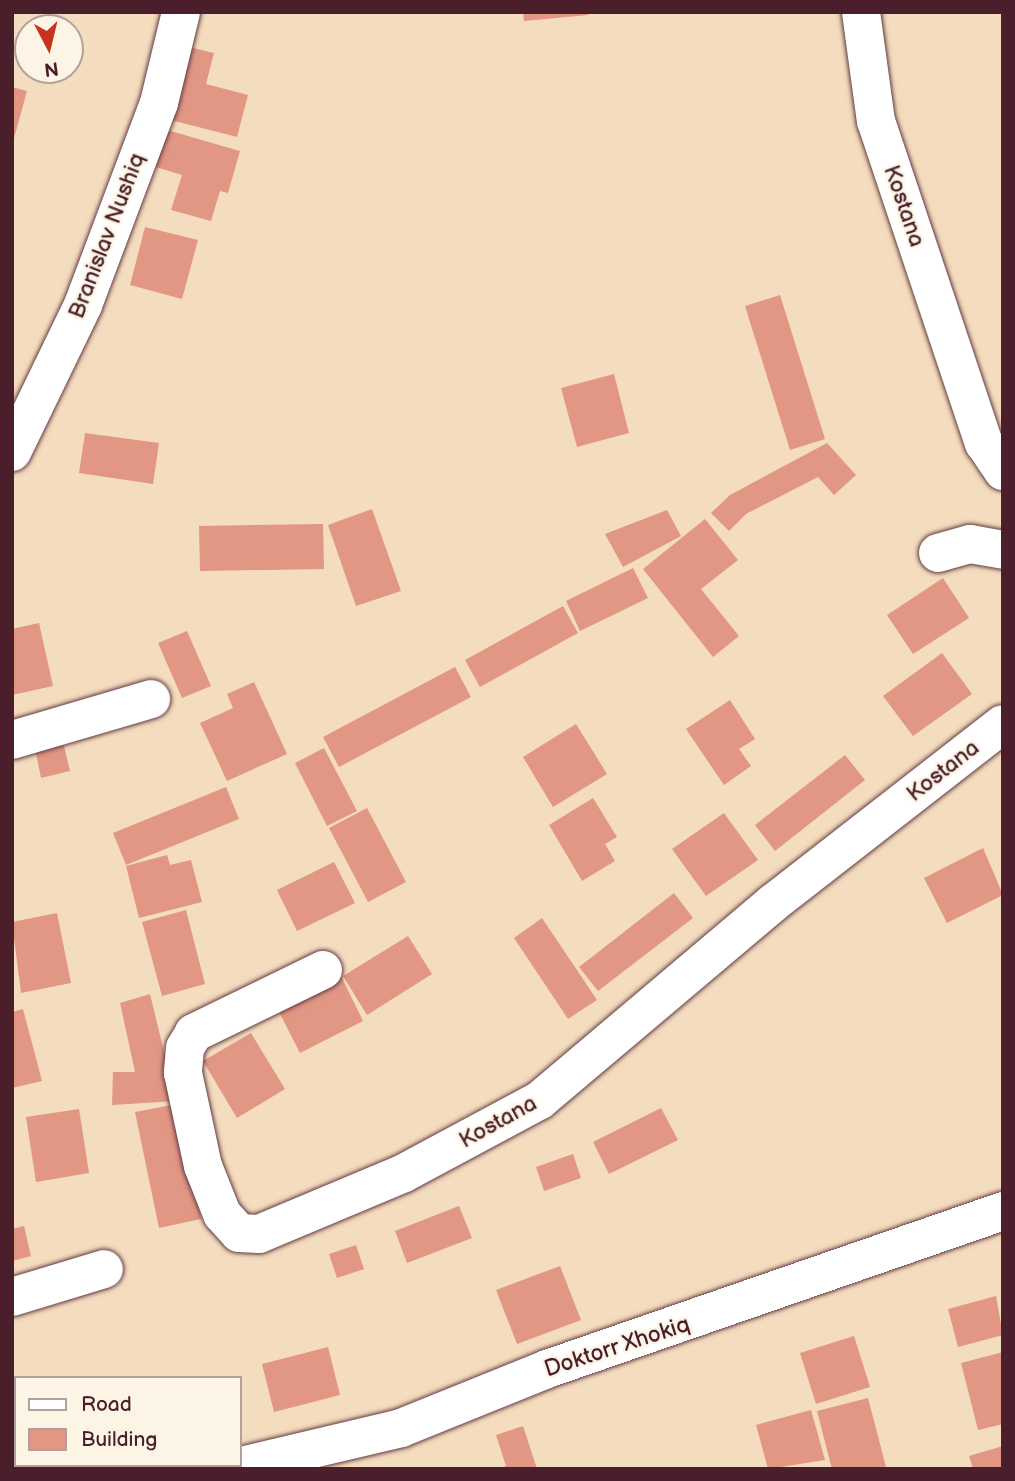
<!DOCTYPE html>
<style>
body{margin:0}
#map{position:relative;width:1015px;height:1481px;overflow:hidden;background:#f4dcbe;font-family:"Balsamiq Sans",sans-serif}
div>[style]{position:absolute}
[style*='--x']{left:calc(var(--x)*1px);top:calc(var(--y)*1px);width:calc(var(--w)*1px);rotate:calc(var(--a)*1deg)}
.building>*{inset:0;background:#e29684}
.roads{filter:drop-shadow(0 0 2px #643b41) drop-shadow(0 0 2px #643b41)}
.minor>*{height:38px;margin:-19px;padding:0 19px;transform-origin:19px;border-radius:19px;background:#fff}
span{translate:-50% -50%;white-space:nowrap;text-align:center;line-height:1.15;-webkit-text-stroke:5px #fcf5e5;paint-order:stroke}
.street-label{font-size:23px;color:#4a1f2b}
.frame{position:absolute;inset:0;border:14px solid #4a1f2b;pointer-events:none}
.legend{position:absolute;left:14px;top:1376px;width:228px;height:91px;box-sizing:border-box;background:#fcf5e5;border:2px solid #b59f9b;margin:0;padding:9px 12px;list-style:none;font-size:21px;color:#4a1f2b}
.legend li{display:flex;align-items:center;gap:14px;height:35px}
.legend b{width:35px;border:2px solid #b59f9b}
.north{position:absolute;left:14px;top:14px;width:70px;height:70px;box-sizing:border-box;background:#fcf5e5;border:2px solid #b59f9b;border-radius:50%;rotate:173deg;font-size:19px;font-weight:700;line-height:28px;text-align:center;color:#4a1f2b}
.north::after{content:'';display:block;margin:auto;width:24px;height:32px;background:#c8321e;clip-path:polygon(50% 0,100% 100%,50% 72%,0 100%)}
</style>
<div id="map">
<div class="building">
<div style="clip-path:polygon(523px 12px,588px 12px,588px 15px,524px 21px)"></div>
<div style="clip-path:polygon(185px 46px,214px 53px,206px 84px,248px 95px,237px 137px,167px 119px)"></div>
<div style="clip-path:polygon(12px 87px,27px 91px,13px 142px,12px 141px)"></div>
<div style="clip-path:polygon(167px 130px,240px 151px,228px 193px,220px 191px,211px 221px,171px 210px,182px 175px,156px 167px)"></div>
<div style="clip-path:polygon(145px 227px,198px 240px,182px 299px,130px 285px)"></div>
<div style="clip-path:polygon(780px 295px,825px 439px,790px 450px,745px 306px)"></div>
<div style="clip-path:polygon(614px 374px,629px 433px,577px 447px,561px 388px)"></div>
<div style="clip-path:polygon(85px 433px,159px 443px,153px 484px,79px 473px)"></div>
<div style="clip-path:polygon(827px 443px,856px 475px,834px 495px,818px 477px,746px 514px,729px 531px,711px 513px,730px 495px)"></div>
<div style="clip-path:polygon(372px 509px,401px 591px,356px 606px,328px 525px)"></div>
<div style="clip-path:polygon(667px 510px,681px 536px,623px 567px,605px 534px)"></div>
<div style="clip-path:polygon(705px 519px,738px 560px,701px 589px,739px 636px,713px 657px,643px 569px)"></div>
<div style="clip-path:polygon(323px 524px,324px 569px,200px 571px,199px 526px)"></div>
<div style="clip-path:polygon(633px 568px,648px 598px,580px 631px,566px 601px)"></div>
<div style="clip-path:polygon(943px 578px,969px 618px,913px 654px,887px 615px)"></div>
<div style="clip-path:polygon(563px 606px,578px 633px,480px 687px,465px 660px)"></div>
<div style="clip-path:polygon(39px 623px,53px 686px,12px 695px,12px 629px)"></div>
<div style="clip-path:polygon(187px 631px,211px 686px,182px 698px,158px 643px)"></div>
<div style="clip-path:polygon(942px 653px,972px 694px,913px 736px,883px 696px)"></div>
<div style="clip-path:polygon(455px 667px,471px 697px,339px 767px,323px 737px)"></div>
<div style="clip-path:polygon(254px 682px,287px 754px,227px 781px,200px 723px,233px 708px,227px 694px)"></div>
<div style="clip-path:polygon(730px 700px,755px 739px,739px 749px,751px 766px,724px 785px,686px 729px)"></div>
<div style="clip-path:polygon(576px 724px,607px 774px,553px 807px,523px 757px)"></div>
<div style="clip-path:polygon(63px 742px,70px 771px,41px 778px,35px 748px)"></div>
<div style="clip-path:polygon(324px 748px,357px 811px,327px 826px,295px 763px)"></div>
<div style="clip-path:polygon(845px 755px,865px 780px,775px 851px,755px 825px)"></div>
<div style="clip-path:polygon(226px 787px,239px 819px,126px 865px,113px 833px)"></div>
<div style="clip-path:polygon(593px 798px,617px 837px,605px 844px,615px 861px,582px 881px,549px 825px)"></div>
<div style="clip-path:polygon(367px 808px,406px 882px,368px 902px,329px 828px)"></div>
<div style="clip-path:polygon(724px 813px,758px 860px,706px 896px,672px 849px)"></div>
<div style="clip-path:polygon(983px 848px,1003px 895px,947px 923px,924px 878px)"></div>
<div style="clip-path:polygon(167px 855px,170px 865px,191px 860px,202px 902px,139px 918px,126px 866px)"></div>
<div style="clip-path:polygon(334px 862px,355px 903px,297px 931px,277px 890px)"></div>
<div style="clip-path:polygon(674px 893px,693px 918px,598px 991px,579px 967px)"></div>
<div style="clip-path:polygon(186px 910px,205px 984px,162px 996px,142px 922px)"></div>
<div style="clip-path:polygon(57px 913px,71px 983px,21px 993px,12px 922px)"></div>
<div style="clip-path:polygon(542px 918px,597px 1000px,568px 1019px,514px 938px)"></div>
<div style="clip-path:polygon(408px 936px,432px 974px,367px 1015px,343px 976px)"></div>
<div style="clip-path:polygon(342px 978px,363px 1021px,300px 1053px,278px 1010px)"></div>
<div style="clip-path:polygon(150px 994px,176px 1101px,112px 1105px,113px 1072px,135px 1072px,120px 1003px)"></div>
<div style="clip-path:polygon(23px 1009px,42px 1081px,12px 1088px,12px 1012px)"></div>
<div style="clip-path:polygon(251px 1033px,285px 1089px,237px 1118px,203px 1061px)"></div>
<div style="clip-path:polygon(177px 1104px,201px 1219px,159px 1228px,135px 1112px)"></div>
<div style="clip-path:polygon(661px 1108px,678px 1140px,609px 1174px,593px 1142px)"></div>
<div style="clip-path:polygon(79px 1109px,89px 1173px,36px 1182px,26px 1117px)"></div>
<div style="clip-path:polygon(573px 1154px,581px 1178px,544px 1191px,536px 1167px)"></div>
<div style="clip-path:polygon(459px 1206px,472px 1238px,407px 1263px,395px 1231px)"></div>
<div style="clip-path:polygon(24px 1226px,31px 1256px,12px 1261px,12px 1229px)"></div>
<div style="clip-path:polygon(356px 1245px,364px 1269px,337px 1278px,329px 1254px)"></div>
<div style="clip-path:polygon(560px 1266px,581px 1320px,517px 1344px,496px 1290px)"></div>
<div style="clip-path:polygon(996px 1296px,1003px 1335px,958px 1347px,948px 1309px)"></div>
<div style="clip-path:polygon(854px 1336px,870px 1387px,816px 1404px,800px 1353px)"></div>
<div style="clip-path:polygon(328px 1347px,340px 1395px,274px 1412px,262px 1364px)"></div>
<div style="clip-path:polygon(1003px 1352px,1003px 1424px,978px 1430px,961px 1363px)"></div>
<div style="clip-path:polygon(868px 1398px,886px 1467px,832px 1469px,817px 1411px)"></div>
<div style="clip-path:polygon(811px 1410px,825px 1460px,768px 1469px,756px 1425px)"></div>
<div style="clip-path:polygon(523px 1426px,537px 1469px,499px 1469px,506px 1466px,496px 1435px)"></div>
<div style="clip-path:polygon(1003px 1446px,1003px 1469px,973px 1469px,969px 1456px)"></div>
</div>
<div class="roads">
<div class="minor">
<div style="--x:861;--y:12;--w:110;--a:82.2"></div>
<div style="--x:876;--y:121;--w:340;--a:71.5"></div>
<div style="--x:984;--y:443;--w:34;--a:56"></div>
<div style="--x:12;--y:452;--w:163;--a:-64.2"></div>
<div style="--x:83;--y:305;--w:216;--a:-69.4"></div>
<div style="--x:159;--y:103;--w:94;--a:-76.4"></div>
<div style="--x:938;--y:553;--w:33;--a:-16"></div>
<div style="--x:970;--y:544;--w:34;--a:10"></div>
<div style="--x:12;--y:740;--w:145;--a:-16.4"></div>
<div style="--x:323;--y:970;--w:144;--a:154"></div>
<div style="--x:194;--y:1033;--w:17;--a:121"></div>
<div style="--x:185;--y:1048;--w:25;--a:95"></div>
<div style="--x:183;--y:1073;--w:95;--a:77.9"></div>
<div style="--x:203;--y:1166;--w:52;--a:68.4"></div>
<div style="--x:222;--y:1214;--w:25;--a:48"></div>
<div style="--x:239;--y:1233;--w:20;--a:3"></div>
<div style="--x:259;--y:1234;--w:157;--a:-22.8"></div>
<div style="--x:404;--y:1173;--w:154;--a:-28.2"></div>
<div style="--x:540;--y:1100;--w:305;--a:-40.2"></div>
<div style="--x:773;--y:903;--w:291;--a:-37.9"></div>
<div style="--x:12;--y:1297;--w:96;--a:-16.9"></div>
<div style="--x:228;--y:1469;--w:178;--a:-13.3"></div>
<div style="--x:401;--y:1428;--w:157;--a:-22"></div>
<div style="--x:547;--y:1369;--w:483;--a:-19.1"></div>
</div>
</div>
<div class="street-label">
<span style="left:904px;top:206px;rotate:71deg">Kostana</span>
<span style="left:107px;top:236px;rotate:-69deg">Branislav Nushiq</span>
<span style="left:943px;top:771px;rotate:-38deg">Kostana</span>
<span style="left:498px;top:1122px;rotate:-29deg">Kostana</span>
<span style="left:617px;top:1347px;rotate:-18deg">Doktorr Xhokiq</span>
</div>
<div class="frame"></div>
<ul class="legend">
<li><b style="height:9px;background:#fff"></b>Road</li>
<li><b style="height:19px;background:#e29684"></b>Building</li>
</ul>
<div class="north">N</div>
</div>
